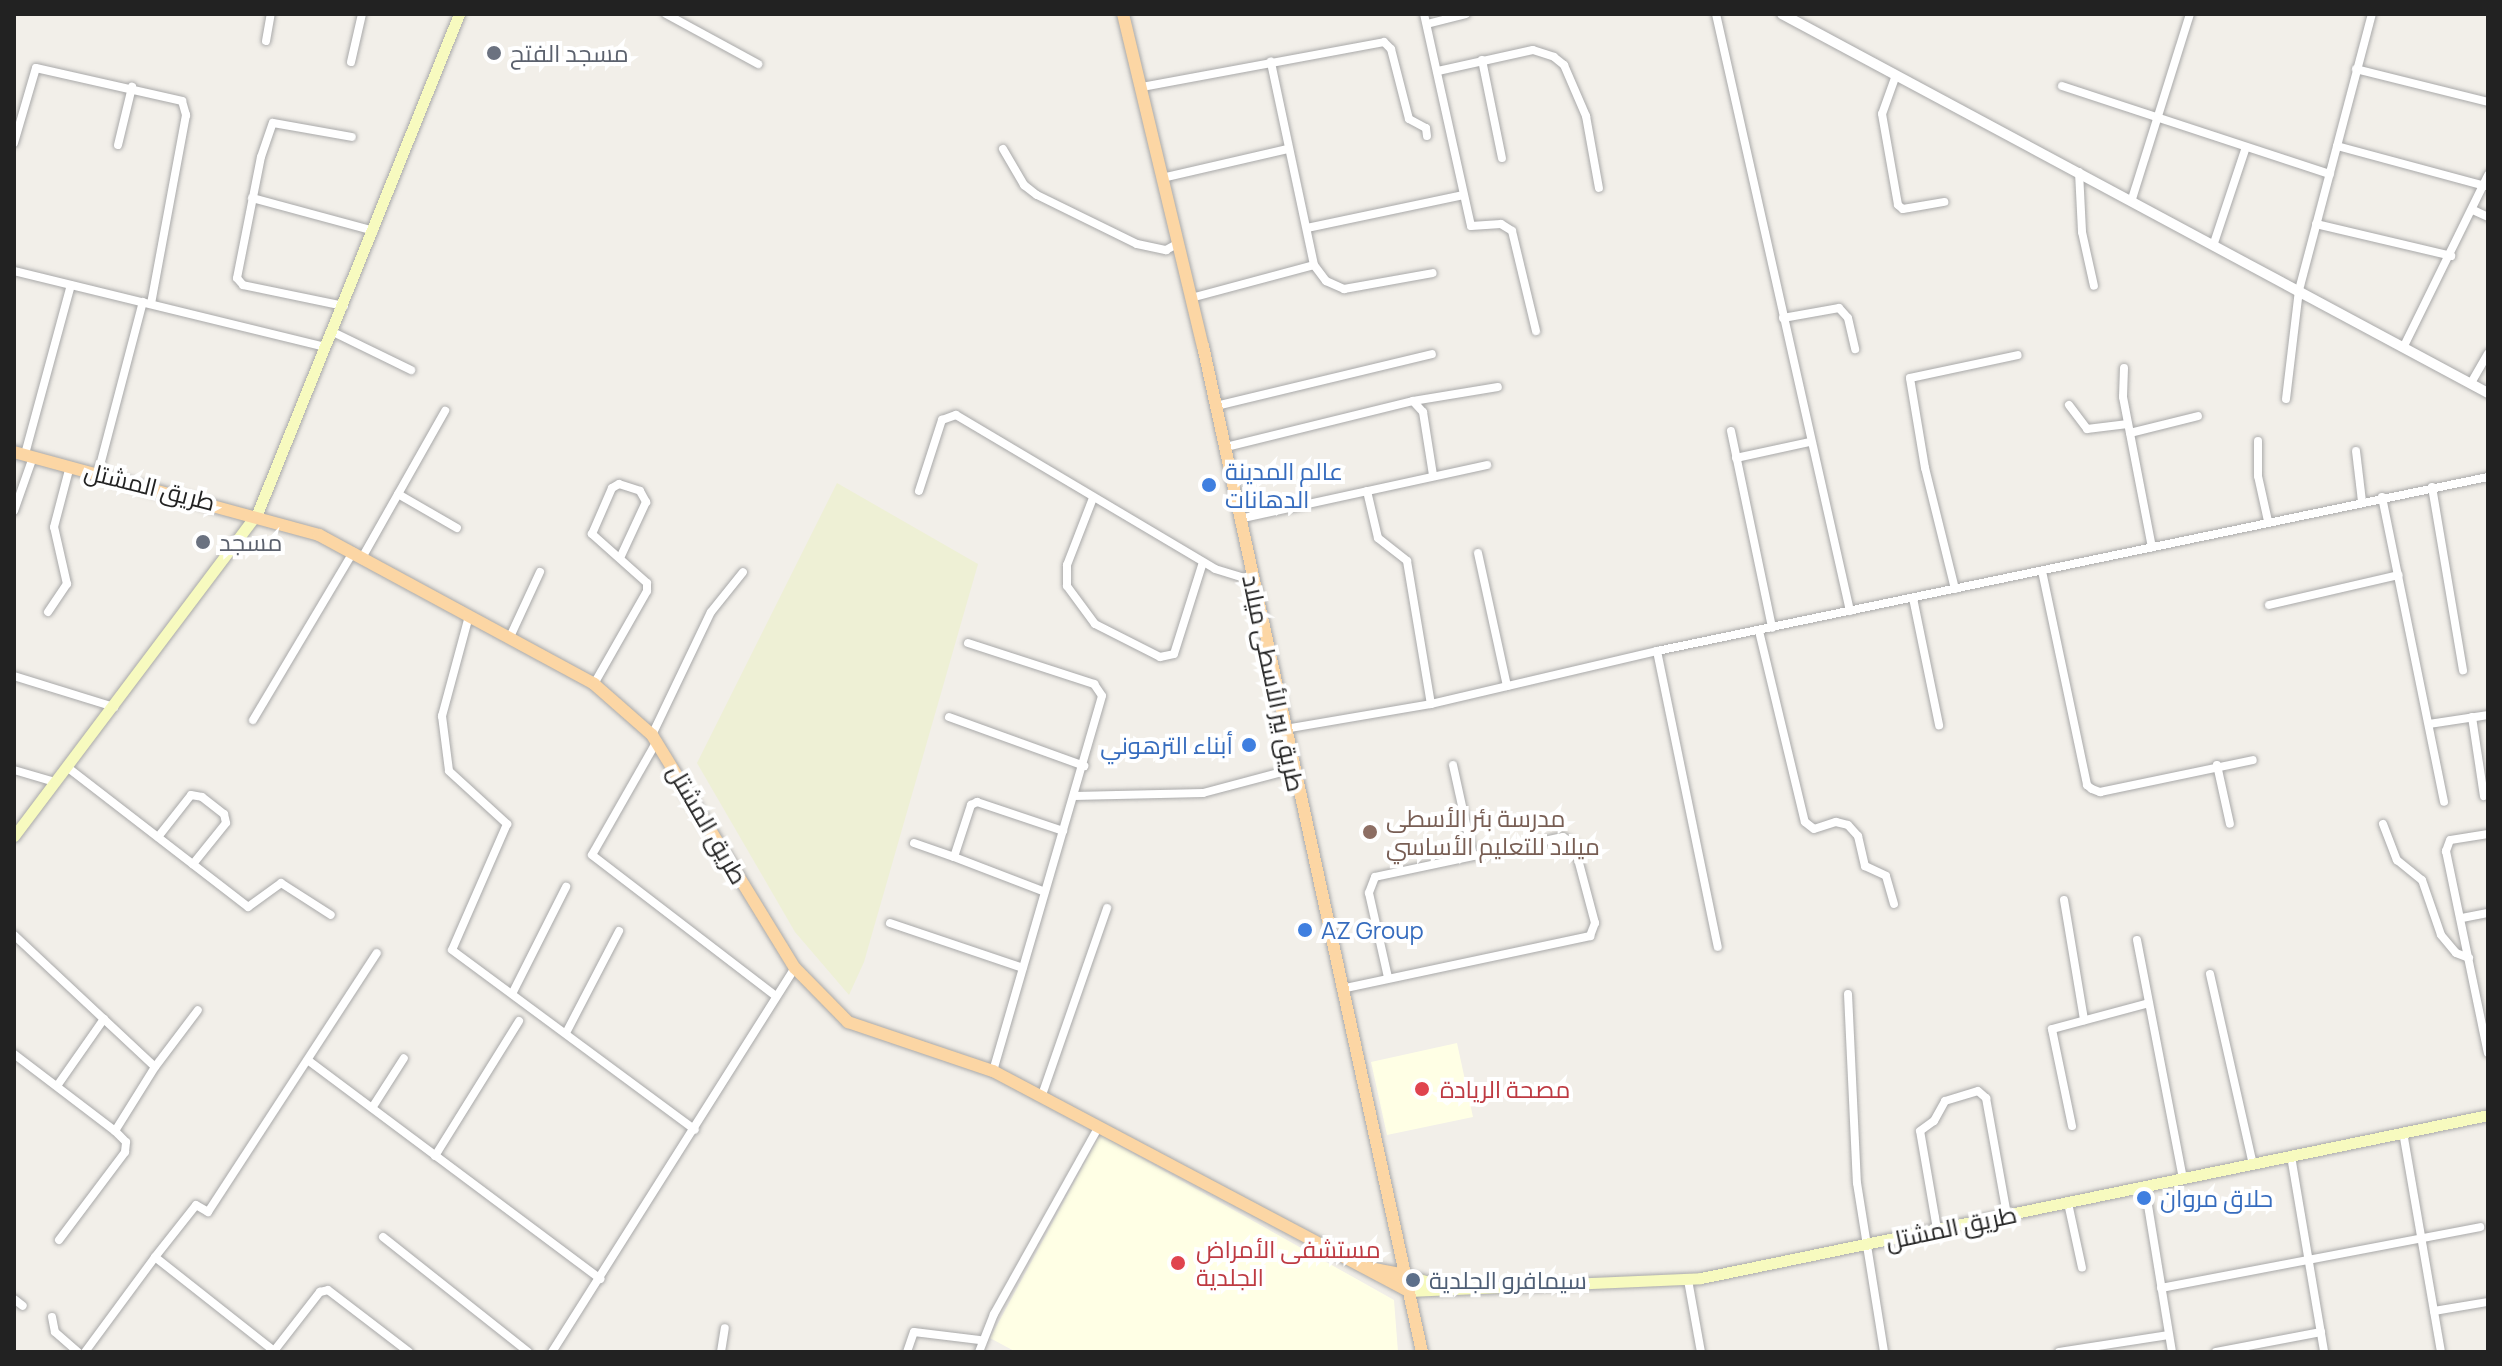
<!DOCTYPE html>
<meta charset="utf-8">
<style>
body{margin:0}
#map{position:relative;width:2502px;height:1366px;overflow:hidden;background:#f2efe9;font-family:Manrope,Cairo,sans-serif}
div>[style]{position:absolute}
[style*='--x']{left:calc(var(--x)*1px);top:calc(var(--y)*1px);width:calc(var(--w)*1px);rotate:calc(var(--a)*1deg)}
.education>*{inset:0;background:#ffffe5}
.farmland>*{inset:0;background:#eef0d5}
.roads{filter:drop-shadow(0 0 2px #a9a9a9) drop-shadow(0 0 2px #a9a9a9)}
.minor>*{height:8px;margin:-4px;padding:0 4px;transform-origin:4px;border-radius:4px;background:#fff}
.tertiary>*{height:10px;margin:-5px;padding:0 5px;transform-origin:5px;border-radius:5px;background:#fff}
.secondary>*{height:11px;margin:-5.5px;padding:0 5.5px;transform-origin:5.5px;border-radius:5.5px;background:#f7fabf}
.primary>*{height:12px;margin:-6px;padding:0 6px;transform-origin:6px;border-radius:6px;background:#fcd6a4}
.dots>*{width:22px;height:22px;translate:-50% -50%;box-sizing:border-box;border:4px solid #fff;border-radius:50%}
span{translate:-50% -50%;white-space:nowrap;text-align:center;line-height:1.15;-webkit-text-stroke:8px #fff;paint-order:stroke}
.worship-label{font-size:24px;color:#5b616d}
.left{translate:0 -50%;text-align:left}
.shop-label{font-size:24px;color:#366cbe}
.right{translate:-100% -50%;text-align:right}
.street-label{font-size:24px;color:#222}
.education-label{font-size:24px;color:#785e54}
.health-label{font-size:24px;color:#be3a42}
.service-label{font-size:24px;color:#4e5e75}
.frame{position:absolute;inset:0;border:16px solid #222;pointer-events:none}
</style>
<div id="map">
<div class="education">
<div style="clip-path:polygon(1457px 1043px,1473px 1117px,1387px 1135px,1371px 1062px)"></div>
<div style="clip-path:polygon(1100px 1135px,1394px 1300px,1398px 1352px,1016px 1352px,990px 1338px)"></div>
</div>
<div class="farmland">
<div style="clip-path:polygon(837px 483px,978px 564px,864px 962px,849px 995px,795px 932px,697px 763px)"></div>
</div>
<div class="roads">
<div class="minor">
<div style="--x:666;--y:14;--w:105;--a:28.5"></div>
<div style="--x:1424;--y:14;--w:217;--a:77.5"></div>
<div style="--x:1471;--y:226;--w:30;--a:-4"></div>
<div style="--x:1501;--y:224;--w:13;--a:32"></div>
<div style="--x:1512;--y:231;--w:103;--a:76.5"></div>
<div style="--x:1716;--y:14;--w:612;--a:77.35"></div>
<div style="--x:1427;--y:24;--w:40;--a:-14.4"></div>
<div style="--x:266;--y:41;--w:27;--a:-80"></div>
<div style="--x:1482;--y:60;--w:100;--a:78.5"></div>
<div style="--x:351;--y:62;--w:49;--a:-77.1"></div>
<div style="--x:2356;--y:69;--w:136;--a:14"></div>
<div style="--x:1438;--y:71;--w:97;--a:-12.5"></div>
<div style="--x:1533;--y:50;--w:22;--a:18"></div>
<div style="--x:1554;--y:57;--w:13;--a:39"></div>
<div style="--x:1564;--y:65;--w:56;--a:66.7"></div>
<div style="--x:1586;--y:116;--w:73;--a:79.8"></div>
<div style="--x:1896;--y:75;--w:41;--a:109.7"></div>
<div style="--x:1882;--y:114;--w:92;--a:80"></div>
<div style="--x:1898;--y:205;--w:6;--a:39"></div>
<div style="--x:1903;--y:209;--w:42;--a:-9.7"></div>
<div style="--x:2062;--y:86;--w:282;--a:18.2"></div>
<div style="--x:1142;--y:87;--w:246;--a:-10.5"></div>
<div style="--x:1384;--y:42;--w:10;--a:45"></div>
<div style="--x:1391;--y:49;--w:72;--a:75.6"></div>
<div style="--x:1409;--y:119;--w:19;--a:28"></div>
<div style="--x:1426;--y:128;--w:8;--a:83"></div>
<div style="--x:14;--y:143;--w:78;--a:-73.7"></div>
<div style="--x:36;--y:68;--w:150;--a:12.7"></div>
<div style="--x:182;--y:101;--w:15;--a:74"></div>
<div style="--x:186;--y:115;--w:192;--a:100.5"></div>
<div style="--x:118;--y:145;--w:60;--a:-76.4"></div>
<div style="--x:2337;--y:146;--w:153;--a:15.1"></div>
<div style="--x:1003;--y:149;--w:42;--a:59.7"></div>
<div style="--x:1024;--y:185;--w:16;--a:38"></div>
<div style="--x:1037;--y:195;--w:111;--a:26.1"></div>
<div style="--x:1137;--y:244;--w:30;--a:12"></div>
<div style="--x:1166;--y:250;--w:13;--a:-29"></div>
<div style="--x:2079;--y:172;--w:60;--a:87.1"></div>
<div style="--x:2082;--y:232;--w:55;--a:77.5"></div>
<div style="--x:1162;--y:178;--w:129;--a:-13"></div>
<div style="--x:252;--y:198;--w:126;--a:15.1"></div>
<div style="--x:2132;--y:199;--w:194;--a:-72.6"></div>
<div style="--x:2473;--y:210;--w:17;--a:25"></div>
<div style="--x:2316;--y:224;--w:139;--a:13.3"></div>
<div style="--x:1307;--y:228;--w:160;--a:-11.9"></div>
<div style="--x:2214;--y:243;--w:101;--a:-71.6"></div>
<div style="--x:1314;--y:265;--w:20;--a:53"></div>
<div style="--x:1326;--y:281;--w:20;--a:24"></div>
<div style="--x:1344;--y:289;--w:90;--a:-10.2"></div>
<div style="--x:14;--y:271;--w:321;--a:13.7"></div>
<div style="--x:1191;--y:298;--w:127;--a:-15"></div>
<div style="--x:1314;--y:265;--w:208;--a:-102"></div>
<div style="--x:344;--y:306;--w:103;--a:-168.3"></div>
<div style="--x:243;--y:285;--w:9;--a:-131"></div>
<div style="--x:237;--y:278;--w:123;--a:-78.8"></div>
<div style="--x:261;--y:157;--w:36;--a:-71"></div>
<div style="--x:273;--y:123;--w:80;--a:10"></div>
<div style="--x:1783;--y:318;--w:57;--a:-10.1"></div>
<div style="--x:1839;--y:308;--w:13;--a:48"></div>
<div style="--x:1848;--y:318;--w:32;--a:77"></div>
<div style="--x:333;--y:332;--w:87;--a:26"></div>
<div style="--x:2404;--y:346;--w:191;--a:-63.8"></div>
<div style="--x:2124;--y:368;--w:29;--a:92"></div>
<div style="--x:2123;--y:397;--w:153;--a:79.1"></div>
<div style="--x:2471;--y:383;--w:34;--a:-60"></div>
<div style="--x:2286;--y:399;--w:110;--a:-83.2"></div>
<div style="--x:2299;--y:290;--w:285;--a:-75.2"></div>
<div style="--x:1413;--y:401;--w:15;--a:48"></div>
<div style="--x:1423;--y:412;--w:64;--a:81"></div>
<div style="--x:2069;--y:405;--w:30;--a:53"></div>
<div style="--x:2087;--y:429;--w:41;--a:-7"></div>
<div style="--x:1216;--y:406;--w:222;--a:-13.5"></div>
<div style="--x:1731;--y:431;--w:201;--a:78.2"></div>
<div style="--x:2130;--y:433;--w:70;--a:-14"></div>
<div style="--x:2258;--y:441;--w:35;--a:90"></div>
<div style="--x:2258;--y:476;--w:46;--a:77.5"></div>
<div style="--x:1226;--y:447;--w:193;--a:-13.8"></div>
<div style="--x:1413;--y:401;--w:86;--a:-9.4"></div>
<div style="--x:2356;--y:451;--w:50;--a:83.2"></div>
<div style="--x:25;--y:454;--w:175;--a:-74.8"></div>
<div style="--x:1736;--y:458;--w:76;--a:-12.2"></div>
<div style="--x:98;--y:473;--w:177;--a:-75.3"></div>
<div style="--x:2432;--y:487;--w:186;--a:80.4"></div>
<div style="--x:919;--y:491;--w:75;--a:-72.1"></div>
<div style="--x:942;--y:420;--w:15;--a:-20"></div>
<div style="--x:956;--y:415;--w:301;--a:30.7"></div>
<div style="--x:1215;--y:569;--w:38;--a:17"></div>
<div style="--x:1367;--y:491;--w:48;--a:76.8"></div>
<div style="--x:1378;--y:538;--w:37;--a:38"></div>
<div style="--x:1407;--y:561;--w:145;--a:80.5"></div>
<div style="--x:398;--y:494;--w:68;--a:30"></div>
<div style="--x:2382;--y:497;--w:311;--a:78.5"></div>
<div style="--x:1093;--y:498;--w:72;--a:111.2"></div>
<div style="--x:1067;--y:565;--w:21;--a:90"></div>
<div style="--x:1067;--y:586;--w:47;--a:53.6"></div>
<div style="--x:1095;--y:624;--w:73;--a:26.9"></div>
<div style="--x:1160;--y:657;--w:14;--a:-12"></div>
<div style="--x:1174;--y:654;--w:96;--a:-72.5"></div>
<div style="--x:14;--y:511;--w:57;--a:-70.6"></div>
<div style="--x:1239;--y:519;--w:254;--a:-12.3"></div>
<div style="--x:1478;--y:553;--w:136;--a:77.7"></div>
<div style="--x:363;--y:556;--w:167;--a:-60.5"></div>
<div style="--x:2042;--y:571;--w:219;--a:78.1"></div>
<div style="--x:2087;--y:785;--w:6;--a:39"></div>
<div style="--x:2092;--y:789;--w:9;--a:21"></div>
<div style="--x:2100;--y:792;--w:156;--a:-11.8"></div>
<div style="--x:1955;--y:589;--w:125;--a:-103.9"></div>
<div style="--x:1925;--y:468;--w:91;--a:-99.5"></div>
<div style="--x:1910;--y:378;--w:110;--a:-12"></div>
<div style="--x:1913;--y:598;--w:130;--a:78.4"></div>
<div style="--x:2269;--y:605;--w:133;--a:-13"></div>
<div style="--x:48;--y:612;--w:34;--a:-56"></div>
<div style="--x:67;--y:584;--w:58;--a:-102.8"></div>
<div style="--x:54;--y:527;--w:63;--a:-75.3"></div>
<div style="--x:469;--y:616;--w:104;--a:105.1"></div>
<div style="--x:442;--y:716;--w:55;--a:82.7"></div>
<div style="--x:449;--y:771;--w:79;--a:42.4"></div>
<div style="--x:507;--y:824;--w:137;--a:113.6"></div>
<div style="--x:452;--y:950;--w:302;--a:36.5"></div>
<div style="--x:1759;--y:631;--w:196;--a:76.5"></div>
<div style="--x:1805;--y:822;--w:11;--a:38"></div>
<div style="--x:1814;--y:829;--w:23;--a:-18"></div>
<div style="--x:1836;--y:822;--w:12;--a:14"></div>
<div style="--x:1848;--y:825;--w:15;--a:48"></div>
<div style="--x:1858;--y:836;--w:31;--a:77"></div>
<div style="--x:1865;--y:866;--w:23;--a:25"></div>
<div style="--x:1886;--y:876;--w:29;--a:74"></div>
<div style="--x:509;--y:639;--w:74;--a:-65.2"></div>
<div style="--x:968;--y:643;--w:133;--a:18"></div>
<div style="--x:1094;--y:684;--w:14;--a:56"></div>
<div style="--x:1102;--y:696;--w:391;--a:106.2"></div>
<div style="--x:1657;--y:651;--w:302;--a:78.4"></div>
<div style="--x:14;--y:676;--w:105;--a:17.2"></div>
<div style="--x:594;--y:684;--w:107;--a:-60.3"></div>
<div style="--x:647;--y:591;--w:8;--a:-90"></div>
<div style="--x:647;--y:583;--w:74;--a:-138.3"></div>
<div style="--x:592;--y:534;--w:50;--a:-66.5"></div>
<div style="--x:612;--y:488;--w:8;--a:-30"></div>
<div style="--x:619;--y:484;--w:22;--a:18"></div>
<div style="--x:640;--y:491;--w:13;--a:61"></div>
<div style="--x:646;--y:502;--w:62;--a:114.9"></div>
<div style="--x:949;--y:717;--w:144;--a:19.9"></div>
<div style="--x:2472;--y:717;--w:80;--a:81.4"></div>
<div style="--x:253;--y:720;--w:196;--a:-59.2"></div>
<div style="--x:2429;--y:724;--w:60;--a:-8.7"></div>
<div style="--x:1285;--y:729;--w:148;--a:-9.7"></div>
<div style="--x:1431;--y:704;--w:232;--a:-13.2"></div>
<div style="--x:1657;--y:651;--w:849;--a:-11.83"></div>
<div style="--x:652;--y:735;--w:136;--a:-64.4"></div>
<div style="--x:711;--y:612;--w:51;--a:-51.3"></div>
<div style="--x:657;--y:741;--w:131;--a:119.7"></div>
<div style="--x:592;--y:855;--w:232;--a:37.5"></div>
<div style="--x:1453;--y:765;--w:93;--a:77.6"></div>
<div style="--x:2217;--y:765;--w:60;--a:77.6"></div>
<div style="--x:67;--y:767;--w:229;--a:37.7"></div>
<div style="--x:248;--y:907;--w:41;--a:-36"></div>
<div style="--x:281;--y:883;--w:59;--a:32.6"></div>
<div style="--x:14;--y:770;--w:43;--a:16.3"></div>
<div style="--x:1074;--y:796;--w:129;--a:-1.3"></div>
<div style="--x:1203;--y:793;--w:93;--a:-14.9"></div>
<div style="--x:2383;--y:824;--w:39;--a:69"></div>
<div style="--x:2397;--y:860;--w:32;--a:39"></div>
<div style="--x:2422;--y:880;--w:58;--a:70.9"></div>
<div style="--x:2441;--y:935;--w:23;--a:50"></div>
<div style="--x:2456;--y:953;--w:14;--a:21"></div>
<div style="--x:2488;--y:834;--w:38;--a:171"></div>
<div style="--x:2450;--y:840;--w:12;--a:110"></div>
<div style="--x:2446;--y:851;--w:206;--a:78.3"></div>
<div style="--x:158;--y:837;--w:53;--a:-51.8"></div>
<div style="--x:191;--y:795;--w:11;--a:10"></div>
<div style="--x:202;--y:797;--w:28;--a:38"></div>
<div style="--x:224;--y:814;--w:9;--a:77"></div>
<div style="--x:226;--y:823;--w:53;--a:128.8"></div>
<div style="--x:914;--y:843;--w:42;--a:19.3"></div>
<div style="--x:954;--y:857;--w:55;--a:-71.9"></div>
<div style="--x:971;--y:805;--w:7;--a:-27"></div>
<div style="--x:977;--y:802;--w:91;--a:18.6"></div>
<div style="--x:954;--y:857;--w:97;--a:21"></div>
<div style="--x:2064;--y:900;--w:122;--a:80.5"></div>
<div style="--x:2462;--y:918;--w:26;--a:-11"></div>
<div style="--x:890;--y:923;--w:140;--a:18.7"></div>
<div style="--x:14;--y:935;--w:193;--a:43.1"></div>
<div style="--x:155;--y:1067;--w:71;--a:-53"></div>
<div style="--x:2137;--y:940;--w:243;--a:79.1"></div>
<div style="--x:2210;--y:974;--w:196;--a:77.3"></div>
<div style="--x:1341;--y:989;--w:255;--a:-12"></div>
<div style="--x:1590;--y:936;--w:14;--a:-69"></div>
<div style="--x:1595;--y:923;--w:82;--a:-104.9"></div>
<div style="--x:1574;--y:844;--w:13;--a:-148"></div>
<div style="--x:1563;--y:837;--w:192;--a:168"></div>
<div style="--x:1375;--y:877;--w:17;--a:111"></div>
<div style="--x:1369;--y:893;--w:86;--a:77.3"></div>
<div style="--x:513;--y:992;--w:118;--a:-63.2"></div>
<div style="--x:1848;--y:994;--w:189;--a:87.3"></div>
<div style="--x:1857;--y:1183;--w:171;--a:80.9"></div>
<div style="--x:566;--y:1033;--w:115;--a:-62.5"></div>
<div style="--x:14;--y:1054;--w:127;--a:37.3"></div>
<div style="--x:309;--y:1061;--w:364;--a:36.8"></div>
<div style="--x:57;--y:1086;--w:82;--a:-55"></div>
<div style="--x:1042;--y:1095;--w:198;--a:-70.8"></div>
<div style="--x:372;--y:1108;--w:59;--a:-57.4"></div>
<div style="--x:2072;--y:1126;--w:99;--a:-101.7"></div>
<div style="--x:2052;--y:1029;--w:100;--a:-15"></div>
<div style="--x:2403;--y:1132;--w:223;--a:80.2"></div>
<div style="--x:435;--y:1156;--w:159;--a:-58.1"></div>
<div style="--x:2291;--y:1156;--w:199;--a:80.4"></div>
<div style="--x:2145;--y:1187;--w:167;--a:80.7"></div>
<div style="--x:2068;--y:1203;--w:66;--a:77.8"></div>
<div style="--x:1937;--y:1229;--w:99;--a:-99.8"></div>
<div style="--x:1920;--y:1131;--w:17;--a:-36"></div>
<div style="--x:1934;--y:1121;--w:23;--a:-61"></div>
<div style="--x:1945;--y:1101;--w:34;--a:-17"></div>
<div style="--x:1978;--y:1091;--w:11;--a:41"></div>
<div style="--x:1986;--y:1098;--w:119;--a:79.8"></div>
<div style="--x:383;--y:1237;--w:185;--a:38.4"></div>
<div style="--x:59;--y:1240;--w:110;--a:-53.1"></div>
<div style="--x:125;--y:1152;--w:10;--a:-84"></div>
<div style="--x:126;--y:1142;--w:16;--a:-135"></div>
<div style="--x:115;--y:1131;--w:75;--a:-58"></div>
<div style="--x:155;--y:1257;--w:66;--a:-51.7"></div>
<div style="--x:196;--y:1205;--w:14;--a:30"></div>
<div style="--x:208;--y:1212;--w:309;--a:-56.9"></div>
<div style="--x:1688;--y:1280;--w:73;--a:79.8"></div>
<div style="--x:2161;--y:1288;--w:325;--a:-10.8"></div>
<div style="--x:14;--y:1299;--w:11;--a:38"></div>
<div style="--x:2434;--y:1311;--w:55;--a:-9.5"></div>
<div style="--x:52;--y:1317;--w:15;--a:79"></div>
<div style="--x:55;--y:1332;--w:30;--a:41"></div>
<div style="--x:85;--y:1352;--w:118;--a:-53.6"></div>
<div style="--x:155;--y:1257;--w:152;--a:38.3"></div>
<div style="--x:274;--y:1351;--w:75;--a:-52.1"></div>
<div style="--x:320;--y:1292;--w:8;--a:-14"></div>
<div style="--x:328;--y:1290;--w:102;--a:37.4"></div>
<div style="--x:552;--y:1352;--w:454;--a:-57.7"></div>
<div style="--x:721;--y:1352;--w:24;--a:-81"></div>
<div style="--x:907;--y:1352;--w:21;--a:-71"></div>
<div style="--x:914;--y:1332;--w:66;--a:6.9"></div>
<div style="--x:979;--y:1352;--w:41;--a:-68.5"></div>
<div style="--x:994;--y:1314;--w:215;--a:-60.8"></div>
<div style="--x:2059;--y:1352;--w:111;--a:-8.8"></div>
<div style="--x:2216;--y:1352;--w:107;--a:-10.8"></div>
</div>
<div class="tertiary">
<div style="--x:1782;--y:14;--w:801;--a:28.23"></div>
</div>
<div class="secondary">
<div style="--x:14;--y:836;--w:403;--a:-53"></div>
<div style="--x:257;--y:514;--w:539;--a:-68"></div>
<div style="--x:1406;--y:1275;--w:39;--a:17"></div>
<div style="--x:1408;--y:1291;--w:293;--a:-2.5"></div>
<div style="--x:1701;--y:1278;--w:804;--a:-11.7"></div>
</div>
<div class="primary">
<div style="--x:1123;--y:14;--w:342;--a:76.5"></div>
<div style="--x:1203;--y:346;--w:1030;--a:77.72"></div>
<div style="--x:14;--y:452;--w:316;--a:15.2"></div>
<div style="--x:319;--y:535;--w:313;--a:28.4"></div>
<div style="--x:594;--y:684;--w:77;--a:41.3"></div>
<div style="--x:652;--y:735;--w:273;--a:58.5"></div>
<div style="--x:795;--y:968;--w:76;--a:45.5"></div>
<div style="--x:848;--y:1022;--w:153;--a:18.7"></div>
<div style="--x:993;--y:1071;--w:470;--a:27.9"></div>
<div style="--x:1369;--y:1268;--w:38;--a:11"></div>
</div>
</div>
<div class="dots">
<div style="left:494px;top:53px;background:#6b7280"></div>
<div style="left:1209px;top:485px;background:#3f7fe0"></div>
<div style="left:203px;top:542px;background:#6b7280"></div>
<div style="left:1249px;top:745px;background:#3f7fe0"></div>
<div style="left:1370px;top:832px;background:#8d6e63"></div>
<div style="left:1305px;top:930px;background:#3f7fe0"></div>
<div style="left:1422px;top:1089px;background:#e0444e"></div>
<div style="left:2144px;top:1198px;background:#3f7fe0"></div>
<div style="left:1178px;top:1263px;background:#e0444e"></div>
<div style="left:1413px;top:1280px;background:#5c6f8a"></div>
</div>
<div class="worship-label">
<span class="left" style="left:510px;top:53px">مسجد الفتح</span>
<span class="left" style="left:219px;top:542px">مسجد</span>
</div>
<div class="shop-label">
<span class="left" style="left:1225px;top:485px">عالم المدينة<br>الدهانات</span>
<span class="right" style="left:1233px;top:745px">أبناء الترهوني</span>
<span class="left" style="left:1321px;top:930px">AZ Group</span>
<span class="left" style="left:2160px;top:1198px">حلاق مروان</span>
</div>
<div class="street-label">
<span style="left:150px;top:486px;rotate:14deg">طريق المشتل</span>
<span style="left:1274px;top:683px;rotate:78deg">طريق بير الأسطى ميلاد</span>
<span style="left:708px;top:824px;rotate:60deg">طريق المشتل</span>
<span style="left:1951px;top:1227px;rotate:-12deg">طريق المشتل</span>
</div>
<div class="education-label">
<span class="left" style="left:1386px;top:832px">مدرسة بئر الأسطى<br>ميلاد للتعليم الأساسي</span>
</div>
<div class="health-label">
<span class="left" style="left:1440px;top:1089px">مصحة الريادة</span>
<span class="left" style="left:1196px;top:1263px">مستشفى الأمراض<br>الجلدية</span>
</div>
<div class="service-label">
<span class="left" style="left:1429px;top:1280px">سيمافرو الجلدية</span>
</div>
<div class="frame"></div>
</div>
